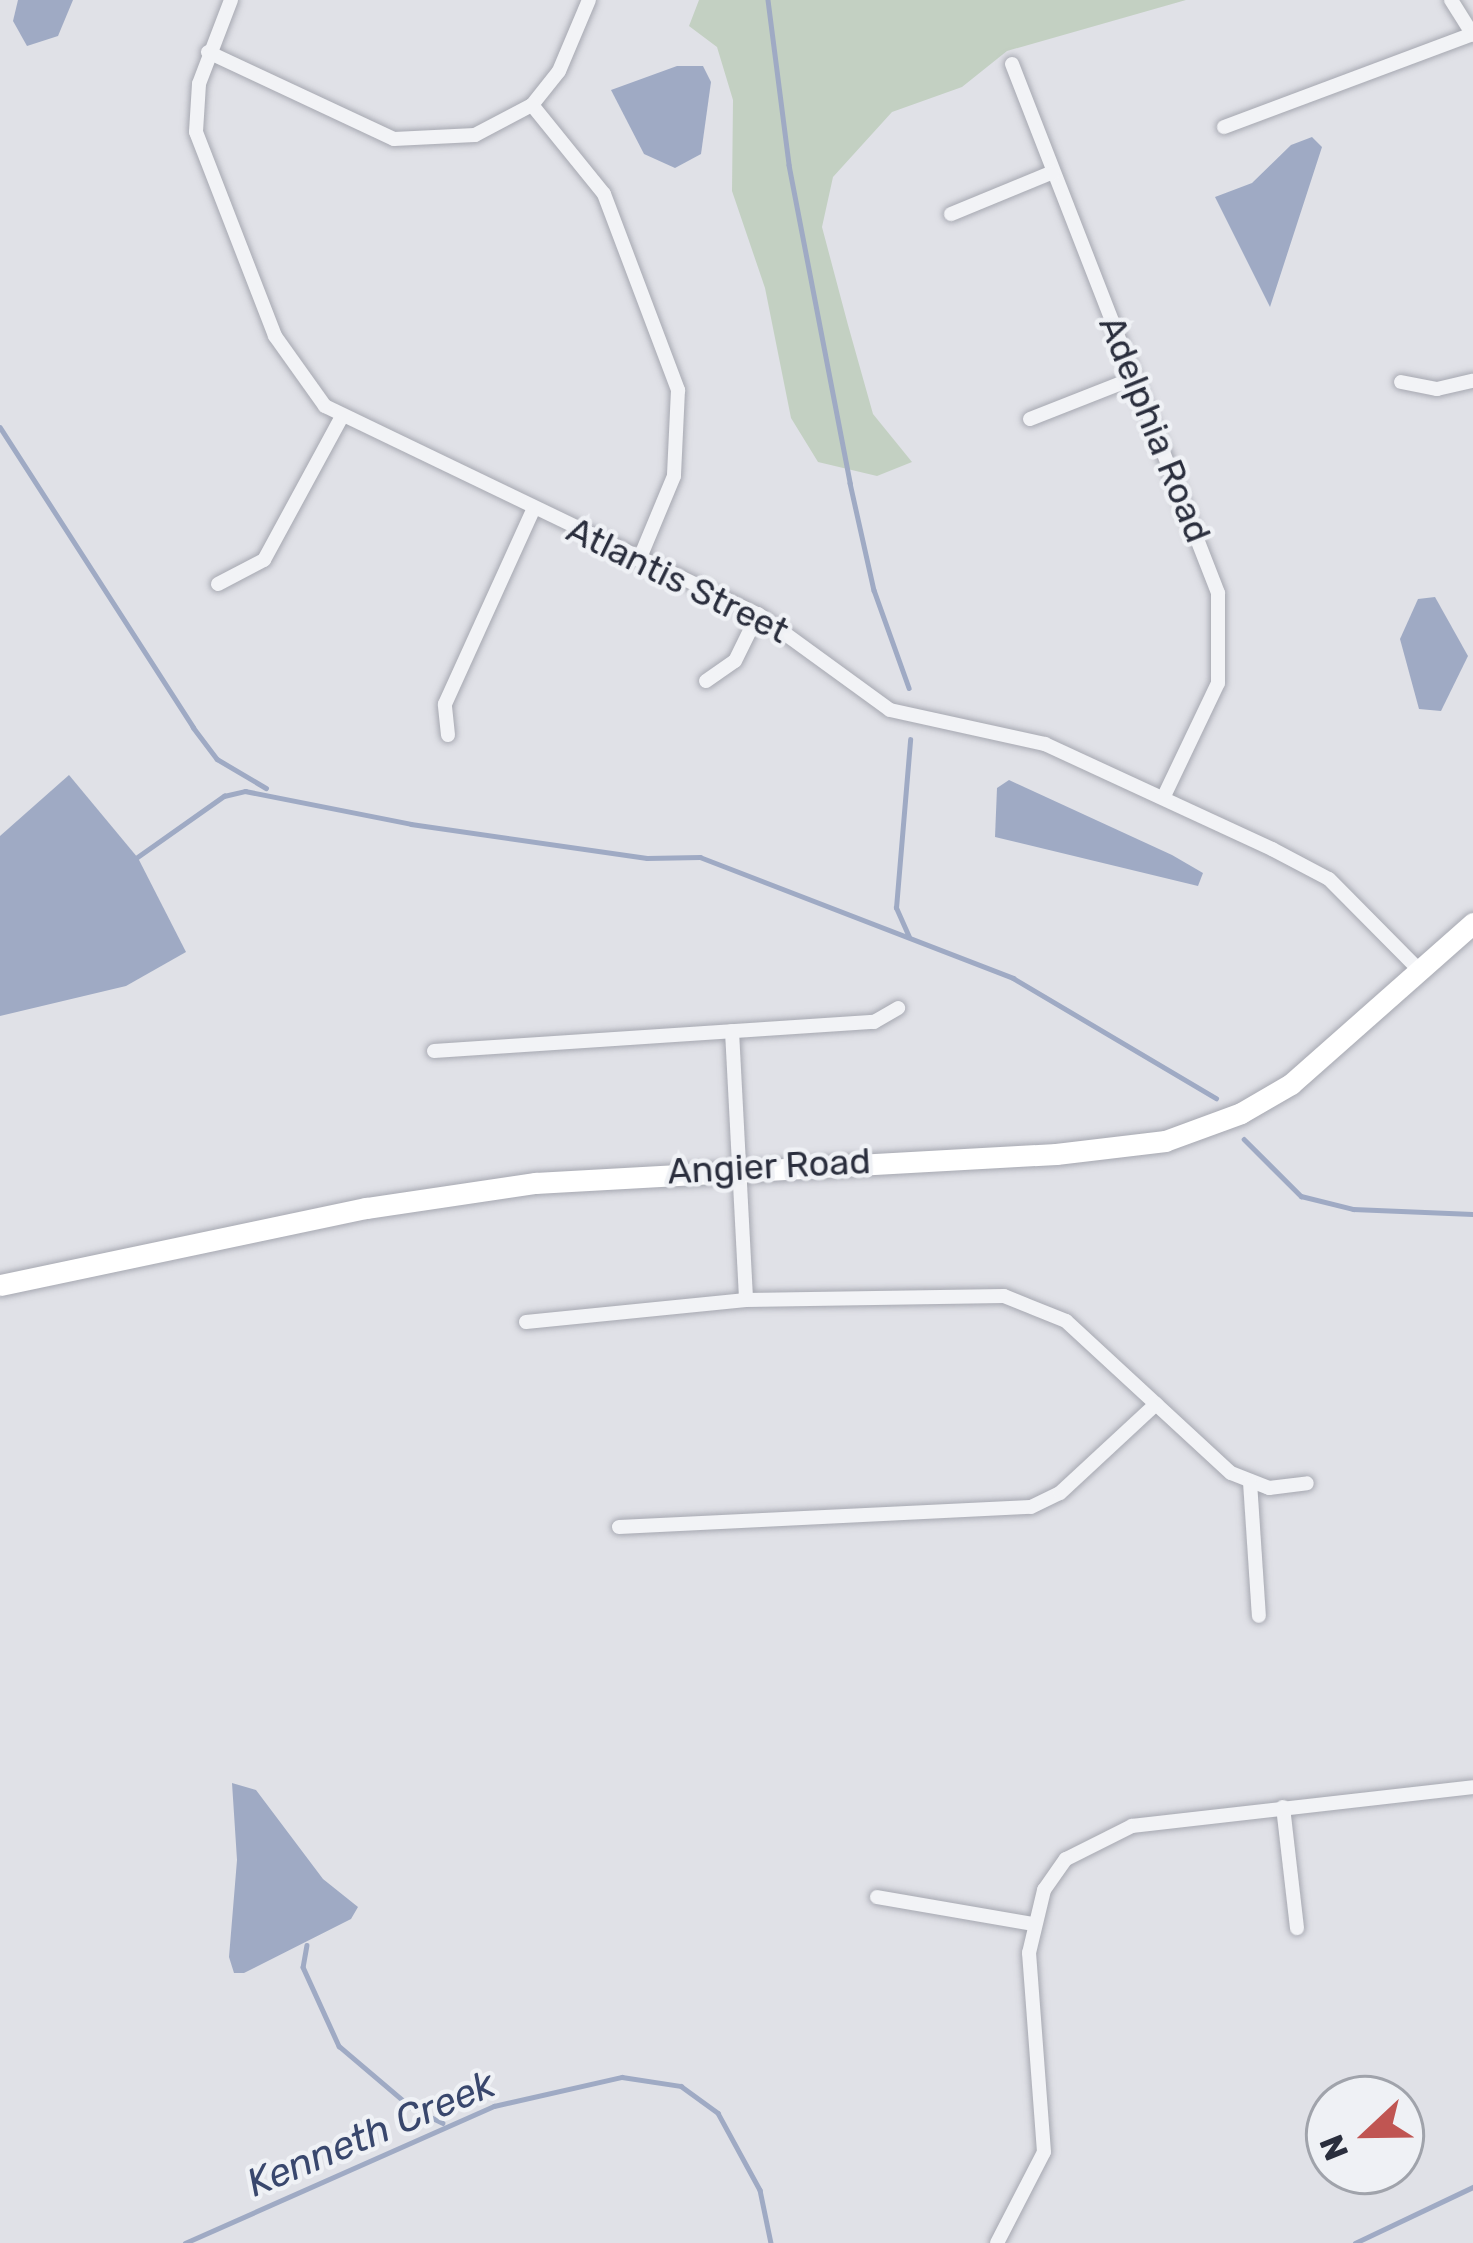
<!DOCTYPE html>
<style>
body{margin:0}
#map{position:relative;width:1473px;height:2243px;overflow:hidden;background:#e0e1e7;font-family:Rubik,sans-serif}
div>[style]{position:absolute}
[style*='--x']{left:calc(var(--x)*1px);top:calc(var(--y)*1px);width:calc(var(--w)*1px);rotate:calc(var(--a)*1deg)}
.green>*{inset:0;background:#c3d0c2}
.water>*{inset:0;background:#9faac4}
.stream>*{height:4.5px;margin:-2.25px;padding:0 2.25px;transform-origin:2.25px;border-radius:2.25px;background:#9faac4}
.roads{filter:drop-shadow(0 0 3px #a6a8b1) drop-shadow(0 0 3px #a6a8b1)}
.street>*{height:14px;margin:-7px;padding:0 7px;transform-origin:7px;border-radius:7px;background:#f2f3f6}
.secondary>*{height:21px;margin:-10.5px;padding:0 10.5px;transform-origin:10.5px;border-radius:10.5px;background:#fff}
span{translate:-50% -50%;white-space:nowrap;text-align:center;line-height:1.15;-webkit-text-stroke:9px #eff1f5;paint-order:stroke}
.street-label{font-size:36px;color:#2a2e3d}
.water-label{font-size:39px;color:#39476d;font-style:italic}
.north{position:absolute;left:1305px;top:2075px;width:120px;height:120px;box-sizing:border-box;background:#eff1f5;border:3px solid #a0a3ab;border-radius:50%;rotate:248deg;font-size:33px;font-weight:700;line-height:48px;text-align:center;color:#2a2e3d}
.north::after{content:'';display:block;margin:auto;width:42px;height:54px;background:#c05552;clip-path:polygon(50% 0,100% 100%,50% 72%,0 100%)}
</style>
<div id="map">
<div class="green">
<div style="clip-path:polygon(699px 0,1186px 0,1007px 51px,962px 87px,892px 112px,833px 177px,822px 227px,848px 325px,873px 414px,912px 462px,877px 476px,818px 462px,791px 418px,765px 288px,732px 191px,733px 100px,717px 47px,689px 26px)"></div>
</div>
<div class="water">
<div style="clip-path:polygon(18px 0,73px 0,58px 36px,27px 46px,13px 21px)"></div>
<div style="clip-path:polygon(677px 66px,703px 66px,711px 82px,701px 154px,675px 168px,644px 154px,611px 90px)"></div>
<div style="clip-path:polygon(1312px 137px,1322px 147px,1270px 307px,1215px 197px,1252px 183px,1291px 145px)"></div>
<div style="clip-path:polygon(1435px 597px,1468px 656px,1441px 711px,1419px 709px,1400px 639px,1418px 599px)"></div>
<div style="clip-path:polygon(69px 775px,138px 858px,186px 952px,126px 986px,0 1016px,0 836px)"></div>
<div style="clip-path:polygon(1009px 780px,1172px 855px,1203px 873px,1198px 886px,995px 837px,997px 788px)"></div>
<div style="clip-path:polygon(232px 1783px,256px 1790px,323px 1879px,358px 1907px,351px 1919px,244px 1973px,234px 1973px,229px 1957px,237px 1860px)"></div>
</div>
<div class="stream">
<div style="--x:768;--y:0;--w:166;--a:82.7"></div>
<div style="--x:789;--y:165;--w:324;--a:79.1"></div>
<div style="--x:850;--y:483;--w:110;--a:77.4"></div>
<div style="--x:874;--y:590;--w:104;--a:70.3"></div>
<div style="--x:0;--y:427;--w:357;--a:57.2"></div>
<div style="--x:193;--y:727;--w:40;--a:53"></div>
<div style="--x:217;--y:759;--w:57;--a:30.6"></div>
<div style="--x:136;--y:858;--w:108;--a:-35.2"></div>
<div style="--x:224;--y:796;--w:22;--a:-13"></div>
<div style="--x:245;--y:791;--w:169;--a:11.2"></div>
<div style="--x:411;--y:824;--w:238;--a:8.2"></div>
<div style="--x:647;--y:858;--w:53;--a:-1.1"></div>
<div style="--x:700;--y:857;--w:336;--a:21.1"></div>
<div style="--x:1013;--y:978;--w:236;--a:30.6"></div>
<div style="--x:909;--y:937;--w:32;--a:-114"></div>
<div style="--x:896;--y:908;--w:169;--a:-85.2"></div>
<div style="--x:1244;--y:1139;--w:81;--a:45"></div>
<div style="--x:1301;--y:1196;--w:54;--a:14"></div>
<div style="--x:1353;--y:1209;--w:120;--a:2.4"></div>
<div style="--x:307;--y:1945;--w:22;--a:100"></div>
<div style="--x:303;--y:1967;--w:87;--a:65.5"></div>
<div style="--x:339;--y:2046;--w:96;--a:40.3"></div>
<div style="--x:412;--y:2108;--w:34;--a:26"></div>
<div style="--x:185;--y:2243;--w:338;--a:-23.9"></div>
<div style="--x:494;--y:2106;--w:131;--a:-12.8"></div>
<div style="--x:622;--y:2077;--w:60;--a:8.7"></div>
<div style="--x:681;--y:2086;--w:46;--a:36.1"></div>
<div style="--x:718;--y:2113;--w:88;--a:61.4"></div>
<div style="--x:760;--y:2190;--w:54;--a:78.3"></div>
<div style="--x:1355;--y:2243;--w:131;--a:-25.4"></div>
</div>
<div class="roads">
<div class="street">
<div style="--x:231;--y:0;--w:90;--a:110.9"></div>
<div style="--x:199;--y:84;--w:48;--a:93.6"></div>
<div style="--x:196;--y:132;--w:219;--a:68.8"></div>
<div style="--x:275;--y:336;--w:86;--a:54.5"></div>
<div style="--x:325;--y:406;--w:480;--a:25.7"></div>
<div style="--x:758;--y:614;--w:163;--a:36"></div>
<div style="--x:890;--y:710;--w:159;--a:12.4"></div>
<div style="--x:1045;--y:744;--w:250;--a:24.8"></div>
<div style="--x:1272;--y:849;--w:64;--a:27.8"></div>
<div style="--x:1329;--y:879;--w:129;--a:45.3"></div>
<div style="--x:1451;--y:0;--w:41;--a:57.8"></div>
<div style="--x:208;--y:52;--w:205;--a:25.1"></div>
<div style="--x:394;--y:139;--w:81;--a:-2.8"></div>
<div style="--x:475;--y:135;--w:64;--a:-27.8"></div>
<div style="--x:532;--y:105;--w:43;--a:-51.5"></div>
<div style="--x:559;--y:71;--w:77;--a:-67.1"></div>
<div style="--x:1012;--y:64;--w:568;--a:68.72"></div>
<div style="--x:1218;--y:593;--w:90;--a:90"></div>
<div style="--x:1218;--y:683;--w:125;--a:115.5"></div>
<div style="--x:532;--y:105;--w:114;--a:51"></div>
<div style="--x:604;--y:194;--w:210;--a:69.3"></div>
<div style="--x:678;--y:390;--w:86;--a:92.7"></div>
<div style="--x:674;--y:476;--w:91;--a:112.6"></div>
<div style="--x:1224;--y:127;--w:266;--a:-20.5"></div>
<div style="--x:951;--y:214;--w:110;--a:-22.4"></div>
<div style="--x:1401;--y:382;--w:37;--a:11"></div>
<div style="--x:1437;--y:389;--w:37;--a:-13"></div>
<div style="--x:1030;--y:419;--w:112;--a:-21.5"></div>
<div style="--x:218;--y:584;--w:52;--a:-27.6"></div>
<div style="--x:264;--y:560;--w:162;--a:-61.5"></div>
<div style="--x:706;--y:681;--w:35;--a:-35"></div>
<div style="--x:735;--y:661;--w:52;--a:-63.9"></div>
<div style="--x:448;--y:735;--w:31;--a:-96"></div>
<div style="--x:445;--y:704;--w:213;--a:-65.6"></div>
<div style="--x:732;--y:1031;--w:269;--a:87"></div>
<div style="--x:434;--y:1051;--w:441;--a:-3.8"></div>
<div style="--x:874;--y:1022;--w:28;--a:-30"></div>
<div style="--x:526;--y:1322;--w:221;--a:-5.7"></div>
<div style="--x:746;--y:1300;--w:258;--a:-0.9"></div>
<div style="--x:1004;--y:1296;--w:67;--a:22"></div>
<div style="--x:1066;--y:1321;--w:224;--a:42.7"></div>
<div style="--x:1231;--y:1473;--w:41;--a:21.5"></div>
<div style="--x:1269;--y:1488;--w:38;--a:-7"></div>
<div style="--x:1250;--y:1482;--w:134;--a:86.2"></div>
<div style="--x:619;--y:1527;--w:412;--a:-2.8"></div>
<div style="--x:1031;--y:1507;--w:32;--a:-26"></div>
<div style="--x:1060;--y:1493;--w:131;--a:-42.8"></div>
<div style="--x:1283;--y:1807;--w:122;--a:83.4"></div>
<div style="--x:877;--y:1897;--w:158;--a:9.8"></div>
<div style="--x:997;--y:2243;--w:102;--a:-62.7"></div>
<div style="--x:1044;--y:2152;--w:200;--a:-94.3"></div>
<div style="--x:1029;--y:1953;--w:65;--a:-76.6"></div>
<div style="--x:1044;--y:1890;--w:38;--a:-55"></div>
<div style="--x:1066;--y:1859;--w:74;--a:-26.6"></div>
<div style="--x:1132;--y:1826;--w:343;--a:-6.5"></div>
</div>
<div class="secondary">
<div style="--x:0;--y:1285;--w:374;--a:-11.9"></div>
<div style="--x:366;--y:1208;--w:171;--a:-8.4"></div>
<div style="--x:535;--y:1183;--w:522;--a:-3.19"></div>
<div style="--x:1056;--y:1154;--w:110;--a:-6.8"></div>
<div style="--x:1165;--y:1141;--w:81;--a:-20.2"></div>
<div style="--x:1241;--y:1113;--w:58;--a:-30.1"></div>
<div style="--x:1291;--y:1084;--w:243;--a:-41.5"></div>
</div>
</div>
<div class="street-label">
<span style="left:1155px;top:429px;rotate:68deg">Adelphia Road</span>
<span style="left:678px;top:580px;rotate:26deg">Atlantis Street</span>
<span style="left:769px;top:1166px;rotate:-3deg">Angier Road</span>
</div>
<div class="water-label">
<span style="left:371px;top:2134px;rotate:-23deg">Kenneth Creek</span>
</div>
<div class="north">N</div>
</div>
